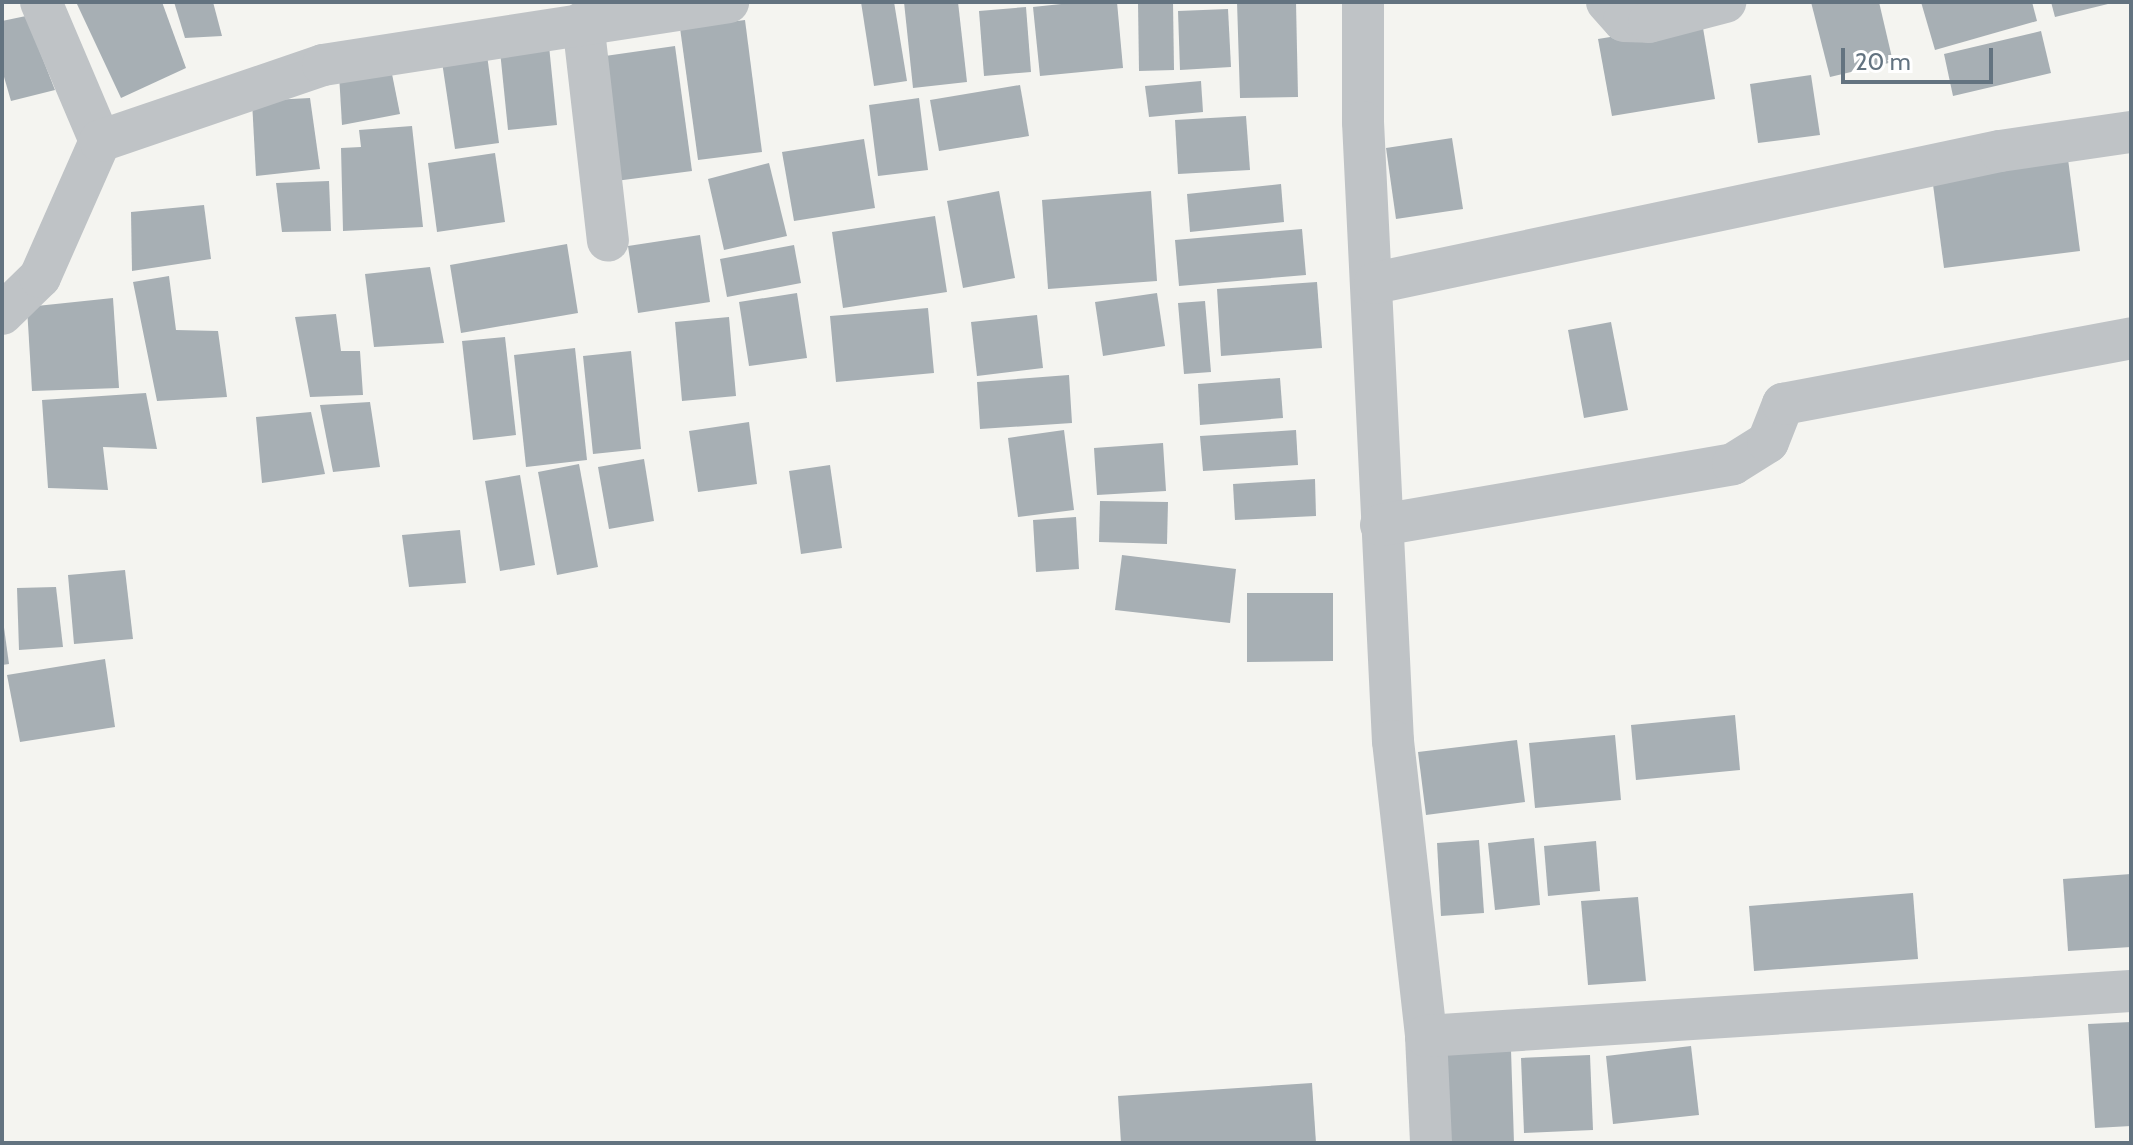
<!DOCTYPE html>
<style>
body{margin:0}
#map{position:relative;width:2133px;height:1145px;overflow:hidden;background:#f4f4f0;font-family:Cabin,sans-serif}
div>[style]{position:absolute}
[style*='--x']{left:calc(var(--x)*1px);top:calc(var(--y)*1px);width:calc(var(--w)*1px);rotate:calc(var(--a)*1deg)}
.building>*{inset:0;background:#a7afb4}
.street>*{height:42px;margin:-21px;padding:0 21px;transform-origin:21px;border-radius:21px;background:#bfc3c6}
span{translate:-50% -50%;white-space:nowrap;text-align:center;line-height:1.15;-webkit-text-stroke:8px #fff;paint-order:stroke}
.frame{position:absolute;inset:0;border:4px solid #637380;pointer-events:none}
.scale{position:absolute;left:1841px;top:48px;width:152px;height:36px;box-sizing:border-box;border:4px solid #637380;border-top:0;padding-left:10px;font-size:24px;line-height:28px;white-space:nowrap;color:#637380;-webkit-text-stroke:6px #fff;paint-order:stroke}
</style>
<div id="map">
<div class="building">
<div style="clip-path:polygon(76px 2px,162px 2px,186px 68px,121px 98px)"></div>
<div style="clip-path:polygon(174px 2px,213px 2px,222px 36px,185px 38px)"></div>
<div style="clip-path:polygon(861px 2px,894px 2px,907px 81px,874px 86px)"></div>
<div style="clip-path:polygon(904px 2px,958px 2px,967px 82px,913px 88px)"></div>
<div style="clip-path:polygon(1080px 2px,1117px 2px,1123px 68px,1040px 76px,1033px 7px)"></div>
<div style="clip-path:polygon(1138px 2px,1173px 2px,1174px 70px,1139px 71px)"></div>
<div style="clip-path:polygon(1237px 2px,1296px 2px,1298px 97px,1240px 98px)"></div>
<div style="clip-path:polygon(1811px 2px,1879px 2px,1893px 62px,1830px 77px)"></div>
<div style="clip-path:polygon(1921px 2px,2032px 2px,2037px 21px,1935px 50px)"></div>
<div style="clip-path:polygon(2051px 2px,2112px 2px,2112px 3px,2055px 17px)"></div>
<div style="clip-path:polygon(1026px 7px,1031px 72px,984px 76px,979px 11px)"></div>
<div style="clip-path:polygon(1228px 9px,1231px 67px,1180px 70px,1178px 11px)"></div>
<div style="clip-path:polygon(26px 16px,55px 90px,11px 101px,2px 70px,2px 21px)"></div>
<div style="clip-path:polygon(745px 20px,762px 152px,698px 160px,680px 28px)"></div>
<div style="clip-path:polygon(1702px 22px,1715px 99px,1612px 116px,1598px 39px)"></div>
<div style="clip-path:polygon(2041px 31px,2051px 73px,1953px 96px,1944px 54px)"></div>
<div style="clip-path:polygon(548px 36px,557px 125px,508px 130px,499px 41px)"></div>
<div style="clip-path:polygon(675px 46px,692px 171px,608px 182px,591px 58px)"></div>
<div style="clip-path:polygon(487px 55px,499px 143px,455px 149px,442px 62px)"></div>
<div style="clip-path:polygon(390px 64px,400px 114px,342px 125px,339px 74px)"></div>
<div style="clip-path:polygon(1811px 75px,1820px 135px,1758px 143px,1750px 84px)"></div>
<div style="clip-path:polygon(1201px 81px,1203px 112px,1149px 117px,1145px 86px)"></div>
<div style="clip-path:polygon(1020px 85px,1029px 136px,939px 151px,930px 100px)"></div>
<div style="clip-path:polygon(310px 98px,320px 169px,256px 176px,252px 101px)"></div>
<div style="clip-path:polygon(919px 98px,928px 170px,878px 176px,869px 105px)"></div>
<div style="clip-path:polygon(1246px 116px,1250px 170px,1178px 174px,1175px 120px)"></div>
<div style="clip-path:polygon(412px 126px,423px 227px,343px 231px,341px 148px,361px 147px,359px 130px)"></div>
<div style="clip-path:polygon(1452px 138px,1463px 209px,1396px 219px,1386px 148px)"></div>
<div style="clip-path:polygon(864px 139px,875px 208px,794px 221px,782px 152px)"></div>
<div style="clip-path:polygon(495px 153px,505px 222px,437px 232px,428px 163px)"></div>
<div style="clip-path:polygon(2068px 159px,2080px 251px,1944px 268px,1932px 177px)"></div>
<div style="clip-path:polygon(769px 163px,787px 236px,724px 250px,708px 179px)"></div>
<div style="clip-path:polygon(329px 181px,331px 231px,282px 232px,276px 183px)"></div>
<div style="clip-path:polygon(1281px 184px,1284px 222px,1190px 232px,1187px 194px)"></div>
<div style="clip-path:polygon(999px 191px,1015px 278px,963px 288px,947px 201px)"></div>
<div style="clip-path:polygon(1151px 191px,1157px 281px,1048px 289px,1042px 200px)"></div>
<div style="clip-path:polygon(204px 205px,211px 259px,132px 271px,131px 212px)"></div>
<div style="clip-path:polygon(935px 216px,947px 292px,843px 308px,832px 232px)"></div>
<div style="clip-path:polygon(1302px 229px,1306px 275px,1179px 286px,1175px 240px)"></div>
<div style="clip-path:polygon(700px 235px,710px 302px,638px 313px,628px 246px)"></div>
<div style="clip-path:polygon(567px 244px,578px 313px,461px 333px,450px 265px)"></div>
<div style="clip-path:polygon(794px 245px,801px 283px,727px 297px,720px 259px)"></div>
<div style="clip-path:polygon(430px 267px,444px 343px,374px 347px,365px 274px)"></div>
<div style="clip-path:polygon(169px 276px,176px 330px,218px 331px,227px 397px,157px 401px,133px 282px)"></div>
<div style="clip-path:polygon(1317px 282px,1322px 348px,1221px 356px,1217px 289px)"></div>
<div style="clip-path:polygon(797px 293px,807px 358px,749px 366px,739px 302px)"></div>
<div style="clip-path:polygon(1157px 293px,1165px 346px,1103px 356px,1095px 302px)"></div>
<div style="clip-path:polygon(113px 298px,119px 388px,32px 391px,27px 307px)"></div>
<div style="clip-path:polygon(1205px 301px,1211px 372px,1184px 374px,1178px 303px)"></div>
<div style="clip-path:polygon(928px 308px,934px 373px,836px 382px,830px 316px)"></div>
<div style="clip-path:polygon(336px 314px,341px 351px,360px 351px,363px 395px,310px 397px,295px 317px)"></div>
<div style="clip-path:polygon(1037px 315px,1043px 368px,977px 376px,971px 322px)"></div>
<div style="clip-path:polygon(729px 317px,736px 396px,682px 401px,675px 322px)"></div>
<div style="clip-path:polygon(1611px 322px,1628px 410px,1584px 418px,1568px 330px)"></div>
<div style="clip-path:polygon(505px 337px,516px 435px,473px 440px,462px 341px)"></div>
<div style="clip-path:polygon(575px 348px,587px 460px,526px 467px,514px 355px)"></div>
<div style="clip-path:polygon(631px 351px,641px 449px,593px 454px,583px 356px)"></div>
<div style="clip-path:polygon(1069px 375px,1072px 423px,980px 429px,977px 382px)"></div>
<div style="clip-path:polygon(1280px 378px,1283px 418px,1200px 425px,1198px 384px)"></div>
<div style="clip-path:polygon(146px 393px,157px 449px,103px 447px,108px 490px,48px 488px,42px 400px)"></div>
<div style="clip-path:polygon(370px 402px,380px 467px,333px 472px,320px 405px)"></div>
<div style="clip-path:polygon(311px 412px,325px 474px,262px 483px,256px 417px)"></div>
<div style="clip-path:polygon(749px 422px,757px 484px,698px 492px,689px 431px)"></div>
<div style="clip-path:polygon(1064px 430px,1074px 510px,1018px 517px,1008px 438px)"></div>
<div style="clip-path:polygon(1296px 430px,1298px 465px,1203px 471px,1200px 436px)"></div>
<div style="clip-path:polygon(1163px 443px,1166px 491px,1097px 495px,1094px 448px)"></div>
<div style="clip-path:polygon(644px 459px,654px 521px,609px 529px,598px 467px)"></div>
<div style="clip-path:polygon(579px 464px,598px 567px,557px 575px,538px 472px)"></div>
<div style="clip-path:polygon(830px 465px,842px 548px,801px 554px,789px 471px)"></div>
<div style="clip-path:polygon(520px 475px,535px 565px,500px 571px,485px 481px)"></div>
<div style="clip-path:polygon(1315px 479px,1316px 516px,1235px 520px,1233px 484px)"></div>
<div style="clip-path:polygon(1100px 501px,1168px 502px,1167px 544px,1099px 542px)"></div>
<div style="clip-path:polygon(1076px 517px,1079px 569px,1036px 572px,1033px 520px)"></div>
<div style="clip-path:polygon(460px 530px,466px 583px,409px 587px,402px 535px)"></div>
<div style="clip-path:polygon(1122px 555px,1236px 569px,1230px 623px,1115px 610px)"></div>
<div style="clip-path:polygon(125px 570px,133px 639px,74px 644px,68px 575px)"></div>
<div style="clip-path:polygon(56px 587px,63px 647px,19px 650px,17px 588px)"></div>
<div style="clip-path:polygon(1247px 593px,1333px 593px,1333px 661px,1247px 662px)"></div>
<div style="clip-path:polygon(2px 613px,9px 664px,2px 665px)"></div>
<div style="clip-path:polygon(105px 659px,115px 727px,20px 742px,7px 675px)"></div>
<div style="clip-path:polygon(1735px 715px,1740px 770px,1636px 780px,1631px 725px)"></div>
<div style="clip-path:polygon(1615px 735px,1621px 800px,1535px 808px,1529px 743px)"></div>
<div style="clip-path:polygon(1517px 740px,1525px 802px,1426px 815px,1418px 752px)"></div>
<div style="clip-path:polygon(1534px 838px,1540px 905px,1495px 910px,1488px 843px)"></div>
<div style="clip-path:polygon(1479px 840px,1484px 913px,1441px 916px,1437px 843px)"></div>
<div style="clip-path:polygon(1596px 841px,1600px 891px,1548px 896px,1544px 846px)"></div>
<div style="clip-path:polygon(2131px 874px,2131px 947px,2068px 951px,2063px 879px)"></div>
<div style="clip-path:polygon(1913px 893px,1918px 959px,1754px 971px,1749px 906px)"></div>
<div style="clip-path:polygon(1638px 897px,1646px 981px,1588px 985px,1581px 901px)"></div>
<div style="clip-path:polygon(2131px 1022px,2131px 1126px,2095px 1128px,2088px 1024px)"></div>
<div style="clip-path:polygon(1691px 1046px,1699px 1115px,1613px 1124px,1606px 1056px)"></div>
<div style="clip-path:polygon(1511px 1050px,1514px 1143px,1446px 1143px,1442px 1053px)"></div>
<div style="clip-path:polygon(1590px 1055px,1593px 1130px,1524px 1133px,1521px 1058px)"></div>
<div style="clip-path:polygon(1312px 1083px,1316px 1143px,1121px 1143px,1118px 1096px)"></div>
</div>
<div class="street">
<div style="--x:41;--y:2;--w:151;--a:67"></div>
<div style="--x:1363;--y:2;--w:120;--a:90"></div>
<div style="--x:1363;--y:122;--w:620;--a:87.23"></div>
<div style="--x:1393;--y:741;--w:297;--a:83.6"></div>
<div style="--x:1426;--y:1036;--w:107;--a:87.3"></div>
<div style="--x:1607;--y:2;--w:25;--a:48"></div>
<div style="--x:1624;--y:21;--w:25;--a:2"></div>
<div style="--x:1649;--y:22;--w:79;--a:-14.7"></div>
<div style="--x:583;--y:22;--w:220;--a:83.5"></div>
<div style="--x:1375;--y:283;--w:639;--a:-11.93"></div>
<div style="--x:2000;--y:151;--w:132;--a:-8.3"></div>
<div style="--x:2;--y:314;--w:53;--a:-44.2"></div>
<div style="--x:40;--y:277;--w:149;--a:-66.2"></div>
<div style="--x:100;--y:141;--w:236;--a:-18.8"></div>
<div style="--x:323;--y:65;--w:410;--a:-8.8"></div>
<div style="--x:1381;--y:525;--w:357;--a:-9.8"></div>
<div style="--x:1733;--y:464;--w:41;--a:-32.2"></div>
<div style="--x:1768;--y:442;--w:41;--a:-68.5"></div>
<div style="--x:1783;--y:404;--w:354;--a:-10.7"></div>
<div style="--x:1426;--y:1036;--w:706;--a:-3.65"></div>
</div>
<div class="frame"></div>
<div class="scale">20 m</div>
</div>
